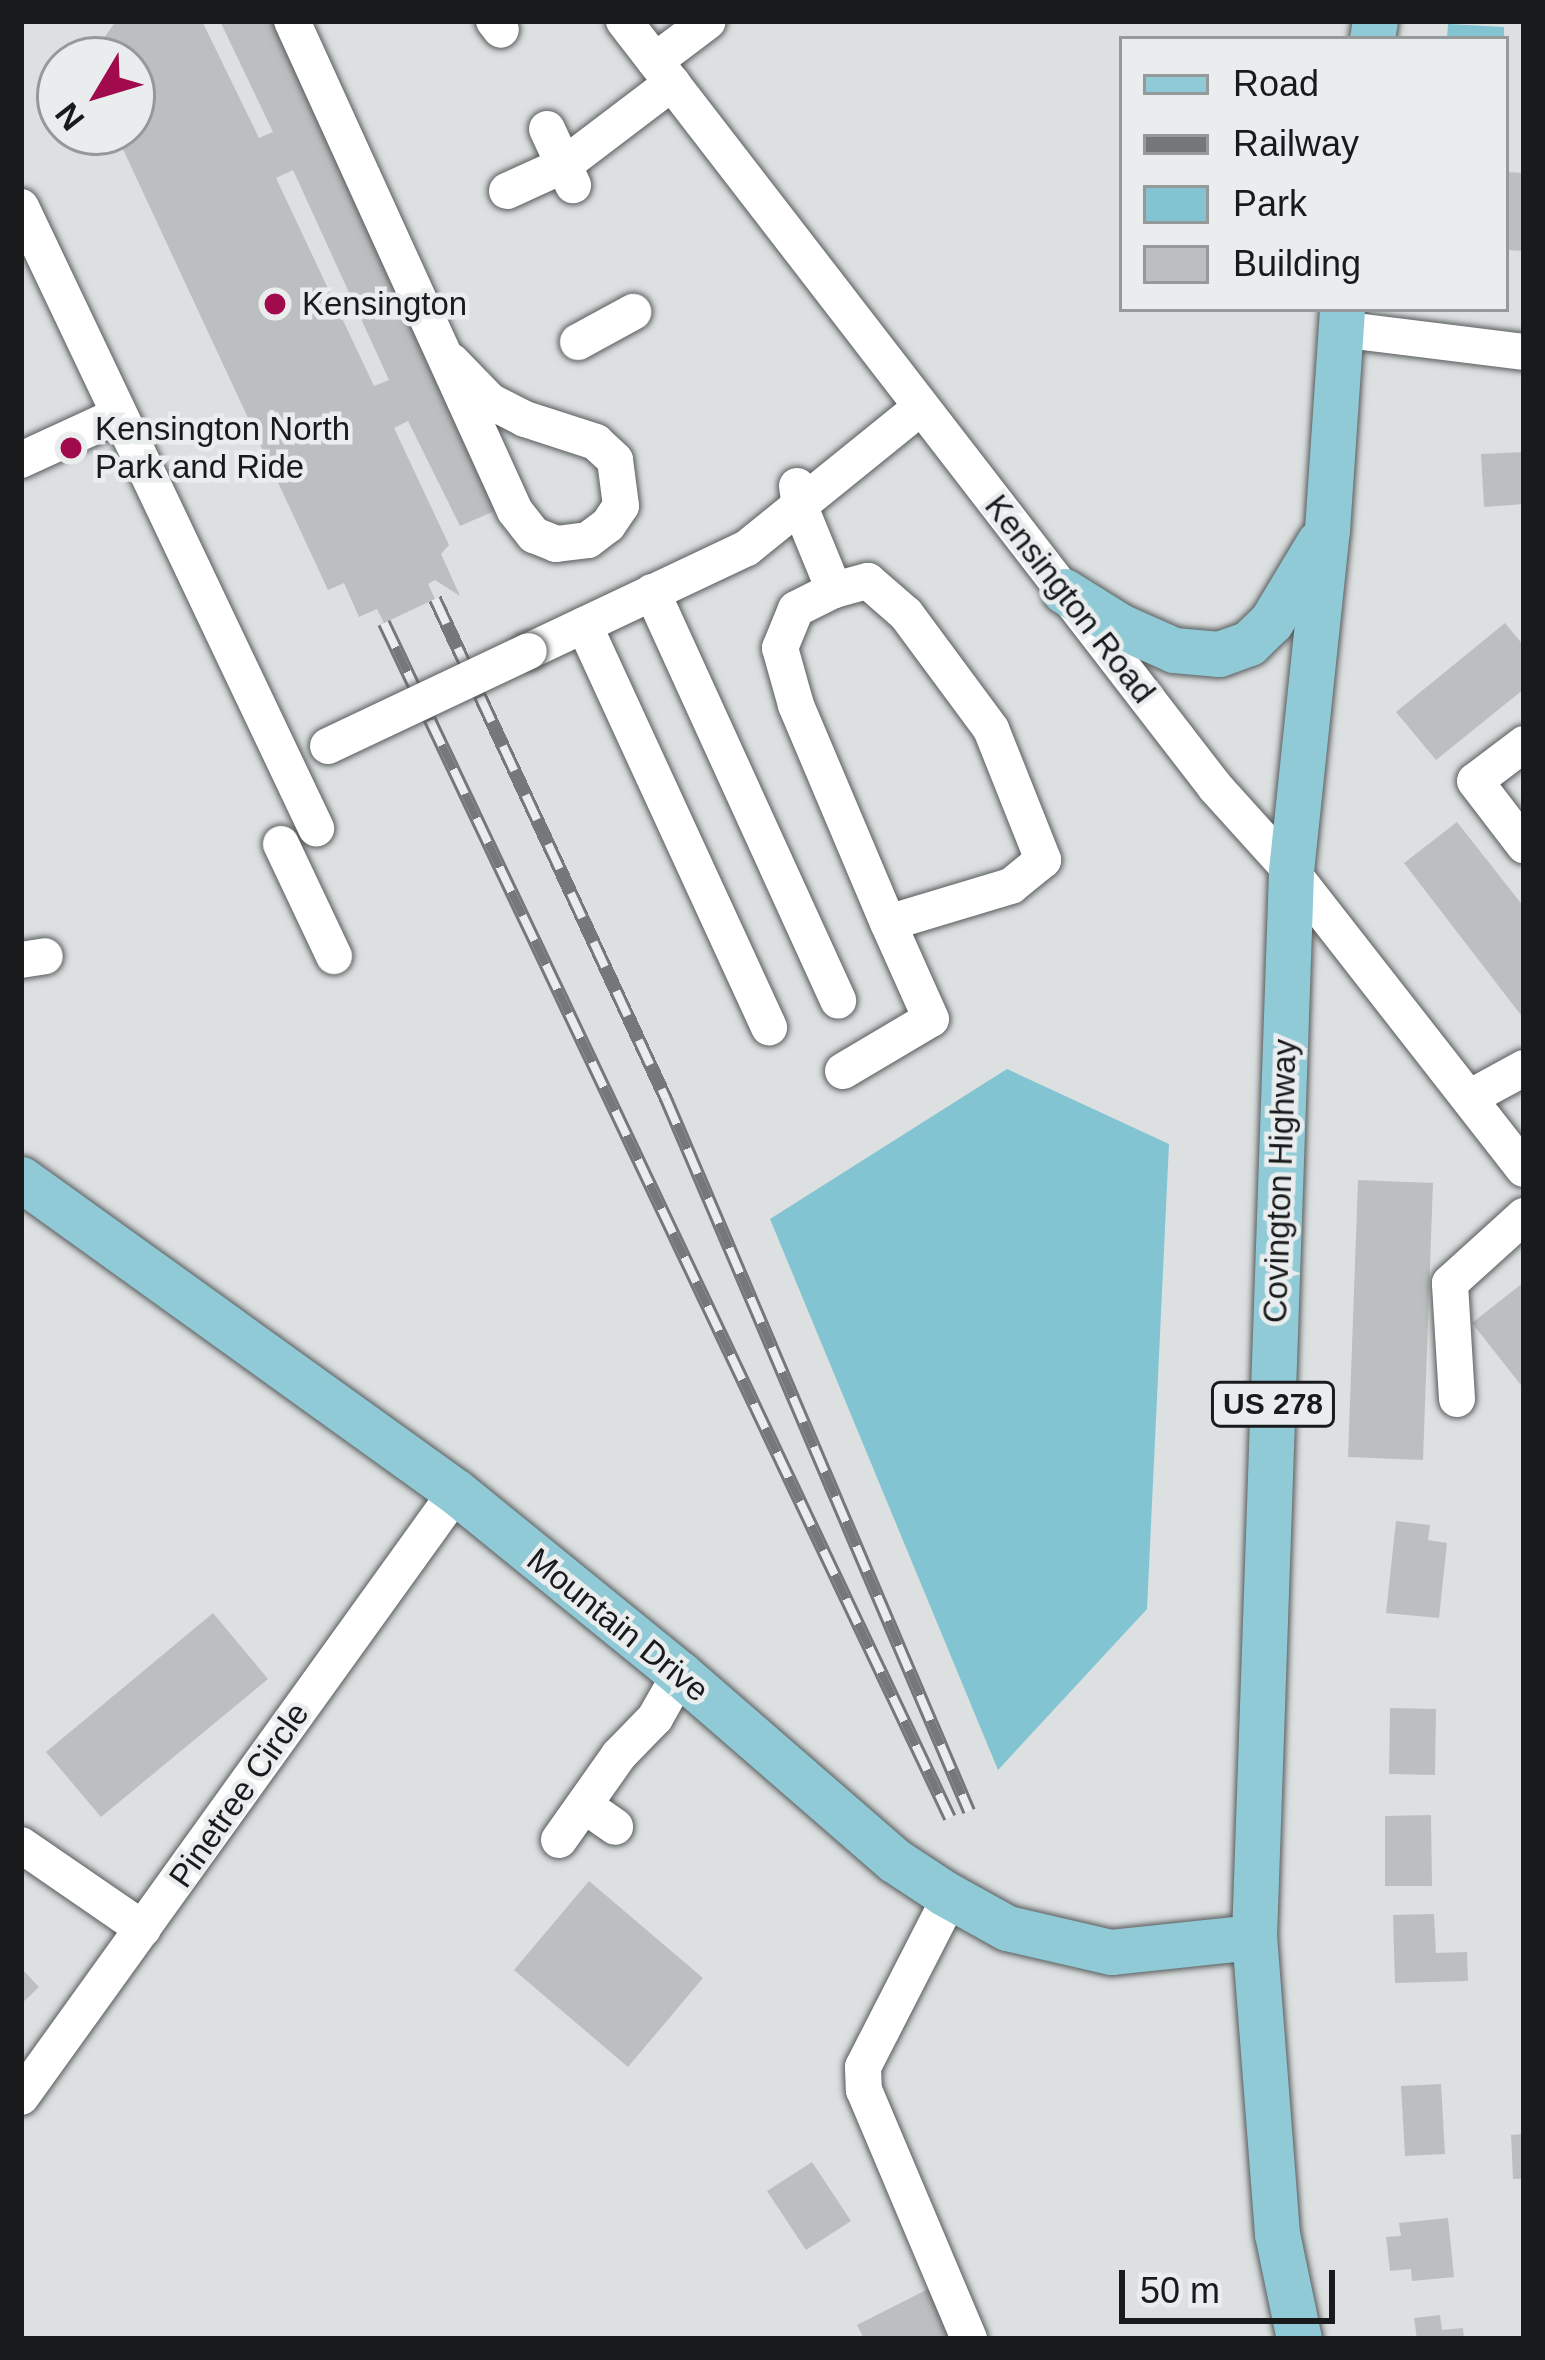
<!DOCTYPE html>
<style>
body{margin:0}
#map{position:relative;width:1545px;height:2360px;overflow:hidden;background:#dce0e0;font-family:Helvetica,sans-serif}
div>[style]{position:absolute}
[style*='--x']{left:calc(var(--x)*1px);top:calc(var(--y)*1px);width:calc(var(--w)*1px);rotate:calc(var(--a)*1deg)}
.green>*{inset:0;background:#83c4d3}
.building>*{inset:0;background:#bcbfc0}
.roads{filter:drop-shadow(0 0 3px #585b5c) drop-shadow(0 0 3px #585b5c)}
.minor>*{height:36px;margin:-18px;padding:0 18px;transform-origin:18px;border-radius:18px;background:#fff}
.major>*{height:45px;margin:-22.5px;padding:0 22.5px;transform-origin:22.5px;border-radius:22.5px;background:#90cad6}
.rail>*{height:14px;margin-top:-7px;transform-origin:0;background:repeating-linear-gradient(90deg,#e9edee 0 27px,#757878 0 54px);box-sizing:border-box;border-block:3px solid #757878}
.bridges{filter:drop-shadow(0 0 3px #585b5c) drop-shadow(0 0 3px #585b5c)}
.minor-bridge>*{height:36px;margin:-18px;padding:0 18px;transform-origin:18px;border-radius:18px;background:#fff}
.dots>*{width:33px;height:33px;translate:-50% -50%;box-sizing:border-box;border:6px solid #e9edee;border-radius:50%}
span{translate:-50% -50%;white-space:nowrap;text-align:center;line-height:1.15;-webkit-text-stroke:9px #e9edee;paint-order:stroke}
.shield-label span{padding:3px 9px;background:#e9edee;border:3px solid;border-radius:9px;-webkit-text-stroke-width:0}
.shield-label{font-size:30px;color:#191a1b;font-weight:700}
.poi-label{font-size:33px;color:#191a1b}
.left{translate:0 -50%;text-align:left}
.street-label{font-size:33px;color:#191a1b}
.frame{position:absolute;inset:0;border:24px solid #191a1b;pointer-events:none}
.legend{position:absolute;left:1119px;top:36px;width:390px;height:276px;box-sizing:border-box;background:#e9edee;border:3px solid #96999a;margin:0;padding:15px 21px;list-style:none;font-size:36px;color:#191a1b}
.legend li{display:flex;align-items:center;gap:24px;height:60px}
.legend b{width:60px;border:3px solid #96999a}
.north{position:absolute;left:36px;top:36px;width:120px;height:120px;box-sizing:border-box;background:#e9edee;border:3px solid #96999a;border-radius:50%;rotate:232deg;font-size:33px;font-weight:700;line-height:48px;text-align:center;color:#191a1b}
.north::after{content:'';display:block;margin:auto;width:42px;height:54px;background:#a10a4d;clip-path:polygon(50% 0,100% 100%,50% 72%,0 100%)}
.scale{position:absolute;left:1119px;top:2270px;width:216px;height:54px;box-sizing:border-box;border:6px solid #191a1b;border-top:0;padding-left:15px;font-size:36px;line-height:42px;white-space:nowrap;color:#191a1b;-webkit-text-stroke:9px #e9edee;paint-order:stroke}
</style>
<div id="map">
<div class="green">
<div style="clip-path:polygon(1448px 24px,1504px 27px,1504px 39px,1447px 39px)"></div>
<div style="clip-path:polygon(1007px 1069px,1169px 1144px,1147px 1609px,998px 1770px,770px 1219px)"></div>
</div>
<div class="building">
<div style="clip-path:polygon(evenodd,116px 21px,202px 21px,259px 138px,273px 132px,220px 21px,277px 21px,506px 506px,460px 526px,408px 421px,394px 428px,449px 545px,441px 554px,460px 596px,435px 580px,428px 584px,435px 599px,384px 623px,377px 609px,359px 617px,344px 583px,328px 590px,115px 132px,132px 132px,132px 60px,98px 60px,94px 52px,116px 21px,293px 170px,389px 380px,374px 386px,276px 178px,293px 170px)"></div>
<div style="clip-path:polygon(1506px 172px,1524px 173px,1524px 251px,1506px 250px)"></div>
<div style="clip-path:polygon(1524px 452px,1524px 504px,1484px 507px,1481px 454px)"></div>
<div style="clip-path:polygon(1505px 623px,1524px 646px,1524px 689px,1436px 760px,1396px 712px)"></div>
<div style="clip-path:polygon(1457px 822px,1524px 907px,1524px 1019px,1404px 863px)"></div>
<div style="clip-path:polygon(1358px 1180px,1433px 1183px,1423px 1460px,1348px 1457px)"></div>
<div style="clip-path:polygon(1524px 1282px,1524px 1389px,1472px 1323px)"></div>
<div style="clip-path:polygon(1396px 1521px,1430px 1525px,1428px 1540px,1447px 1543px,1439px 1618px,1386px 1613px)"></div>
<div style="clip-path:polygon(213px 1613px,268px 1679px,101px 1817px,46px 1752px)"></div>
<div style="clip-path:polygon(1390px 1708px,1436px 1709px,1435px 1775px,1389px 1774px)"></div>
<div style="clip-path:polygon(1431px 1815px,1432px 1886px,1385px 1886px,1385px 1816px)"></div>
<div style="clip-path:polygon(589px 1881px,703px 1978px,628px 2067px,514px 1970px)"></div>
<div style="clip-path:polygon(1434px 1914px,1436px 1953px,1467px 1952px,1468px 1981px,1395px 1983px,1393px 1915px)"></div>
<div style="clip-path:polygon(21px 1968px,39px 1987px,21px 2004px)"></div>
<div style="clip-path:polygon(1441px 2084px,1445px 2154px,1405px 2156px,1401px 2086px)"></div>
<div style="clip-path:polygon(1524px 2134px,1524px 2179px,1513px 2179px,1511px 2135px)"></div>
<div style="clip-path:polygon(812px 2162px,851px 2221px,806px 2250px,767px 2191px)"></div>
<div style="clip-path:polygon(1448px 2218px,1454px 2277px,1412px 2281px,1411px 2269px,1390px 2271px,1386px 2237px,1401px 2236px,1399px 2223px)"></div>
<div style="clip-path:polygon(932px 2287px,958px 2339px,864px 2339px,857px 2325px)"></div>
<div style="clip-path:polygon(1440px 2315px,1442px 2330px,1463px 2328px,1464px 2339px,1417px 2339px,1414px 2318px)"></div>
</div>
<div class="roads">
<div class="minor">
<div style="--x:292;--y:21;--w:538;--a:65.53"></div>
<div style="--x:515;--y:511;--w:31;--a:52"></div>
<div style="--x:534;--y:535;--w:24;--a:22"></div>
<div style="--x:556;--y:544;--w:32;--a:-7"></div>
<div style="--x:588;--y:540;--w:25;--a:-37"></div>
<div style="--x:608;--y:525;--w:23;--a:-56"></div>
<div style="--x:621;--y:506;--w:46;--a:-97.4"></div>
<div style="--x:615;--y:460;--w:26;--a:-137"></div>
<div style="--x:596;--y:442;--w:75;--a:-162.1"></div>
<div style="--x:525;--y:419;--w:39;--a:-153"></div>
<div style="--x:490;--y:401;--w:56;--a:-134.3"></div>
<div style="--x:494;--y:21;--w:11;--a:52"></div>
<div style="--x:624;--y:21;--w:969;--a:52.34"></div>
<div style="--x:1216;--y:788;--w:112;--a:47.9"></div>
<div style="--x:1291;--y:871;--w:378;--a:52"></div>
<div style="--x:655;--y:61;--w:66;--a:-37"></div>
<div style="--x:547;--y:129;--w:62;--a:65.1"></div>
<div style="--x:507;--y:191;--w:63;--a:-24.5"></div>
<div style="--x:564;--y:165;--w:136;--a:-37.2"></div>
<div style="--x:21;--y:207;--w:688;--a:64.59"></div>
<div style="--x:1340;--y:329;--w:185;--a:7.1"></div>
<div style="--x:578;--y:342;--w:63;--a:-28.6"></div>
<div style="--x:21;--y:460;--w:108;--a:-24.7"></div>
<div style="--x:797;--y:486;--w:21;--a:82"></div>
<div style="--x:800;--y:507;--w:90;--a:67.7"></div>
<div style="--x:834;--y:590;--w:35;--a:-15"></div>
<div style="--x:868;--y:581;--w:50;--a:41"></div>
<div style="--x:906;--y:614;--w:143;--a:53.5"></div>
<div style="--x:991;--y:729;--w:141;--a:68.3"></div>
<div style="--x:1043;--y:860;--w:41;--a:140.9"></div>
<div style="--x:1011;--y:886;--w:128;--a:163.3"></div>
<div style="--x:888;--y:923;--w:237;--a:-112.9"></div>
<div style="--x:796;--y:705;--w:59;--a:-105.7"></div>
<div style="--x:780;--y:648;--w:42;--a:-67.7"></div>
<div style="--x:796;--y:609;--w:42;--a:-26.6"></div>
<div style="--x:652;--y:592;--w:449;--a:65.5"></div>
<div style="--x:584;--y:625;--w:443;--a:65.3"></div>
<div style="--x:529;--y:651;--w:241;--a:-25.3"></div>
<div style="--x:747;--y:548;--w:224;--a:-39"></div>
<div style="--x:1524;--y:744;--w:61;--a:142.9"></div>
<div style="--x:1475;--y:781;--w:81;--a:52.6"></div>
<div style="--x:281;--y:844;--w:124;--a:64.7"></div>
<div style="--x:21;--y:960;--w:24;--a:-9"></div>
<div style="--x:843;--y:1071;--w:102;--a:-30.6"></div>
<div style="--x:931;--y:1019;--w:105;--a:-114.1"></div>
<div style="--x:1469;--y:1098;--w:63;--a:-28.6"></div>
<div style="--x:1457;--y:1399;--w:116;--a:-93.5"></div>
<div style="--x:1450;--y:1283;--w:100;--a:-42.2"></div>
<div style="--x:584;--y:1805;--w:38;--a:35"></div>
<div style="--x:559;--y:1840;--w:104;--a:-54.8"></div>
<div style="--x:619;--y:1755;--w:52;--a:-45.8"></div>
<div style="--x:655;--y:1718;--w:51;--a:-60.4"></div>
<div style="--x:21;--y:1845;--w:148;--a:34.5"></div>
<div style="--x:950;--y:1897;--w:191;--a:117.1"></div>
<div style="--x:863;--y:2067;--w:23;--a:88"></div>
<div style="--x:864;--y:2090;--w:270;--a:67.1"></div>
<div style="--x:21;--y:2097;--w:745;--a:-54.28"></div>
</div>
<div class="major">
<div style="--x:1372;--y:39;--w:18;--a:-81"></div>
<div style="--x:1064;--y:591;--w:66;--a:32"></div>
<div style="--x:1120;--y:626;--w:59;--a:24"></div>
<div style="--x:1174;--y:650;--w:45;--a:5.1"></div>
<div style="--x:1219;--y:654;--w:32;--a:-20"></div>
<div style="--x:1249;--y:643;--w:30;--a:-44"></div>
<div style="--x:1271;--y:622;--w:93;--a:-59"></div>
<div style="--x:21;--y:1179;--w:536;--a:35.74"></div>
<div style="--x:456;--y:1492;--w:289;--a:39.1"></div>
<div style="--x:680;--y:1674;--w:284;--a:41"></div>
<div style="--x:894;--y:1860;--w:60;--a:33.4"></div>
<div style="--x:944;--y:1893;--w:72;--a:29.1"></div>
<div style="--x:1007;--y:1928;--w:107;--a:13"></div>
<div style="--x:1111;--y:1952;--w:144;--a:-6"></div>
<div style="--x:1299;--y:2339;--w:107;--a:-101.8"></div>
<div style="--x:1277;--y:2234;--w:298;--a:-94.4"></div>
<div style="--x:1254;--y:1937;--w:1067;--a:-88.01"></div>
<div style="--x:1291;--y:871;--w:343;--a:-84"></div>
<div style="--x:1327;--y:530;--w:222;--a:-86.1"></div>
</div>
</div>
<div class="rail">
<div style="--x:435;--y:599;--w:551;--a:65.2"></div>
<div style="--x:666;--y:1099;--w:774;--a:66.95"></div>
<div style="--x:384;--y:623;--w:1322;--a:64.66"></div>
</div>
<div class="bridges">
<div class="minor-bridge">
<div style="--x:328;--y:746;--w:222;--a:-25.3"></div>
</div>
</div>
<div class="dots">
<div style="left:275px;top:304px;background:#a10a4d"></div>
<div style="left:71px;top:448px;background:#a10a4d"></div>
</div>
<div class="shield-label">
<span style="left:1273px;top:1404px">US 278</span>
</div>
<div class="poi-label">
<span class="left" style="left:302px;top:304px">Kensington</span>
<span class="left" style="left:95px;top:448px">Kensington North<br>Park and Ride</span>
</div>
<div class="street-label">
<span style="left:1070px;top:599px;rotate:52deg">Kensington Road</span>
<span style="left:1280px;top:1181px;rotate:-88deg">Covington Highway</span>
<span style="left:618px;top:1625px;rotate:39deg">Mountain Drive</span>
<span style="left:239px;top:1795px;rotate:-55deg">Pinetree Circle</span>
</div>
<div class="frame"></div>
<ul class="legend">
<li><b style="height:15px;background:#90cad6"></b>Road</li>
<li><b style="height:15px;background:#757878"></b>Railway</li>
<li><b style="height:33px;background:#83c4d3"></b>Park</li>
<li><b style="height:33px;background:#bcbfc0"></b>Building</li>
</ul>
<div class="north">N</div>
<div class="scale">50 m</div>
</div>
